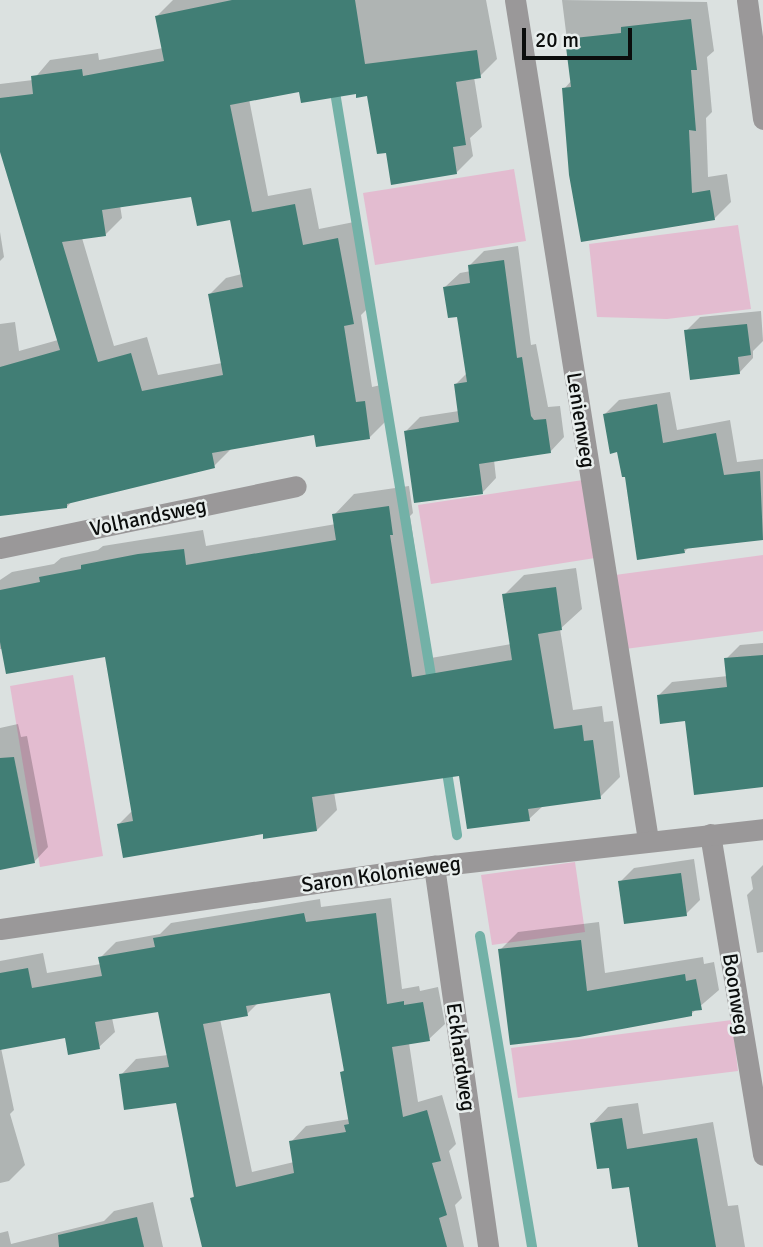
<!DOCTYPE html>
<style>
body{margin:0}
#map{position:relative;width:763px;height:1247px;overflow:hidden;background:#dbe1e0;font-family:Signika,sans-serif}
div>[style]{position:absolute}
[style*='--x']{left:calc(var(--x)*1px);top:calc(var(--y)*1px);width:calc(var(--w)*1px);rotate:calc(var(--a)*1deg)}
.green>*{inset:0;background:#e3bcd0}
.shadow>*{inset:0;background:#0003}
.stream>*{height:10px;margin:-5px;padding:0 5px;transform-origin:5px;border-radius:5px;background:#73b1a7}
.building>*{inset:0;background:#417e75}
.minor>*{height:21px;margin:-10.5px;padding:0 10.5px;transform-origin:10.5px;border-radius:10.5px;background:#9a9899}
span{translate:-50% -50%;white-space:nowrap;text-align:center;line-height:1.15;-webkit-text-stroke:5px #e8eeed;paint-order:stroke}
.street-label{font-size:21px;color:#0b0d0c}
.scale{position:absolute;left:522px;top:28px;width:110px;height:32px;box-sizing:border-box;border:4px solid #0b0d0c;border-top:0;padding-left:9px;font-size:21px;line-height:24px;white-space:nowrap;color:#0b0d0c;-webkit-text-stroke:5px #e8eeed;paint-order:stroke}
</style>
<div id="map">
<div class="green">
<div style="clip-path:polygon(514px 169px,526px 241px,375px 265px,363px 193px)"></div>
<div style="clip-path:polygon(738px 225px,751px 309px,667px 319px,597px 317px,589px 244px)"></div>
<div style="clip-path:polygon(583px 480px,595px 558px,431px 584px,418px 505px)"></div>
<div style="clip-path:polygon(763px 555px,763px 631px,625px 649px,615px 575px)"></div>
<div style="clip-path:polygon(73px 675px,103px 856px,40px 867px,10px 686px)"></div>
<div style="clip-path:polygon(575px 862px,585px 932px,492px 945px,481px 875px)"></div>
<div style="clip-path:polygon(732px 1020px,738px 1071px,518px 1098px,511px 1048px)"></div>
</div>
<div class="shadow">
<div style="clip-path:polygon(evenodd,173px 0,486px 0,497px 59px,480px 76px,474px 77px,482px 127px,470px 138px,473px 156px,456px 173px,387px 151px,369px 94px,300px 90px,249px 99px,268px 196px,311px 188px,319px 229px,354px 222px,370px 306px,361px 315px,372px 387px,381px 385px,386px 421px,369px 438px,316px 433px,231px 449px,214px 466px,72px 501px,67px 507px,0 515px,0 324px,15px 322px,19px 351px,58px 340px,0 146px,0 84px,33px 80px,50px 60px,98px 53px,99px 60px,163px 48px,157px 16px,173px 0,193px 195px,232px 217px,242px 274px,226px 278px,210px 294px,222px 363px,158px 375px,147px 337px,114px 346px,82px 238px,105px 235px,122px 218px,120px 205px,193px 195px)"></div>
<div style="clip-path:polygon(562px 0,707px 2px,714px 51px,707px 57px,712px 112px,706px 118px,708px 177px,727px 174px,731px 202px,714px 219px,564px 89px,572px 80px)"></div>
<div style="clip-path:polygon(0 232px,4px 257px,0 261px)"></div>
<div style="clip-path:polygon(518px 246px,531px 345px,536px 344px,548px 407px,560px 406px,564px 437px,550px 452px,494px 460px,496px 478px,482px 493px,406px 431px,420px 417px,459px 411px,456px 384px,467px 373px,459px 315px,445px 287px,460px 273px,471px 271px,470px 265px,484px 251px)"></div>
<div style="clip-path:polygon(761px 311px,763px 341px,753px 351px,753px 358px,739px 373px,686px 331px,700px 317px)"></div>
<div style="clip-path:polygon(670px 392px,677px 430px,730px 420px,737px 462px,763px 459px,763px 539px,689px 547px,684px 552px,626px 475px,605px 414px,619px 400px)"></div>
<div style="clip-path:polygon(409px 486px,413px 513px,410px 516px,431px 658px,511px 644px,504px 595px,524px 575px,576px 568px,582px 609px,560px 629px,573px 710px,602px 706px,604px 722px,613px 721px,620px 777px,600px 797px,544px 805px,529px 819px,461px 774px,334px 792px,337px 810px,317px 830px,264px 832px,118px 825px,133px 810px,106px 655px,0 649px,0 580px,12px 572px,54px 564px,61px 558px,98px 550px,103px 546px,203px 530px,206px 546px,336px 524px,334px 515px,354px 494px)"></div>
<div style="clip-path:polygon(763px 643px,763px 785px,658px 696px,672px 682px,728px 676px,726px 659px,740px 645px)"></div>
<div style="clip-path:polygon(18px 724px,21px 737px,27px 736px,48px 847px,34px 862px,0 868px,0 728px)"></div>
<div style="clip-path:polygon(694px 859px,700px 900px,686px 914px,620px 882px,634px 868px)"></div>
<div style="clip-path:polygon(763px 865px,763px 952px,757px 953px,747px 895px,753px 889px,751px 877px)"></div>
<div style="clip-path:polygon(evenodd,391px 898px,402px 989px,419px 986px,420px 991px,438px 987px,445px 1024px,429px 1039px,409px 1043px,418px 1102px,442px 1095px,456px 1144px,449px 1151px,462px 1198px,455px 1205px,464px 1247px,204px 1247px,192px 1198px,195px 1195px,177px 1101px,121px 1075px,136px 1059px,168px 1055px,160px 1010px,112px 1018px,115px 1032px,99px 1047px,66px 1036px,1px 1048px,14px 1110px,10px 1114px,25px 1165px,9px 1181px,0 1183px,0 961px,43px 953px,47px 973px,101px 964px,100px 958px,116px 942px,160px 934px,171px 923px,320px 899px,321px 907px,391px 898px,332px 991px,345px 1069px,342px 1072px,350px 1119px,306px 1126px,291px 1142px,294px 1162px,252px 1172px,220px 1019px,247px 1014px,259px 1002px,332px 991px)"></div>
<div style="clip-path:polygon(599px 922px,605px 973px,703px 957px,704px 964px,714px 962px,719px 990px,691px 1014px,579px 1035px,500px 950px,518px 932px)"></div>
<div style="clip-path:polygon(638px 1103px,643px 1134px,713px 1122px,728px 1206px,738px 1205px,745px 1247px,639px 1247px,631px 1185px,610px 1166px,592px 1124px,608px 1107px)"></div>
<div style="clip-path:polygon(153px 1202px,163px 1247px,0 1247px,0 1233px,8px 1231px,11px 1244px,104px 1221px,114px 1211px)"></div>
</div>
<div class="stream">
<div style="--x:334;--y:86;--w:610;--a:80.66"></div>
<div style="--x:446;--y:766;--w:70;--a:80.9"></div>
<div style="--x:480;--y:936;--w:315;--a:80.5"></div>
</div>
<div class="building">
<div style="clip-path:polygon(evenodd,232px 0,355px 0,365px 64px,477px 50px,481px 78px,456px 82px,466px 145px,453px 147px,457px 174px,391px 185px,386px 153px,377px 154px,367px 96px,356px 98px,356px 94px,301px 103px,299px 92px,230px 105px,252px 212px,295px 204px,303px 245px,338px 238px,354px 324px,344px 326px,356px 402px,365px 401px,370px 439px,316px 447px,314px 435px,212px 453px,215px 468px,67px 504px,67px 508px,0 516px,0 367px,60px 350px,0 152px,0 98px,33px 94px,31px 76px,82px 69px,83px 76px,164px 61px,155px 16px,232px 0,191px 197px,197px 226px,230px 220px,243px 287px,208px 294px,223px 375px,142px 391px,131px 353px,98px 362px,62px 242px,106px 236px,102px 210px,191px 197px)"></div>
<div style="clip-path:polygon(691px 19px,697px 70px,691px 70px,696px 131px,689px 130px,692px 193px,710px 190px,715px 220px,581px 242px,569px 175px,562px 88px,571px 87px,565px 39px,621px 33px,621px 27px)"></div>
<div style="clip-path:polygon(504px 260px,517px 358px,522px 357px,531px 416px,534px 420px,546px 419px,551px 453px,479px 464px,483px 494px,414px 503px,404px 431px,459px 422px,454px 384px,467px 382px,457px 317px,448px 318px,443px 287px,470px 283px,468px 265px)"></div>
<div style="clip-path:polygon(747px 324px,751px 355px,738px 357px,740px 374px,690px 380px,684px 330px)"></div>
<div style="clip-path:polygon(657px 404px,663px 443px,716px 433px,724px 475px,760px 471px,763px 540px,684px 549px,685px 553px,637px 560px,625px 477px,622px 477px,617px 452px,610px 454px,603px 414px)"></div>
<div style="clip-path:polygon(389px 506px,393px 535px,390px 535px,412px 677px,512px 660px,502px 594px,556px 587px,562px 630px,538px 634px,554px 729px,582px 725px,584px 741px,593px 740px,601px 799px,528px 809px,530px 821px,467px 829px,459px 776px,312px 797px,317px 831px,263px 839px,263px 834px,123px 858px,117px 824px,133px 821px,105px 657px,6px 674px,0 642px,0 590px,40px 582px,39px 577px,81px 569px,81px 565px,138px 554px,184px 549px,186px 565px,336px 540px,332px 514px)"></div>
<div style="clip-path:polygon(763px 655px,763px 787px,694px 795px,685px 721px,660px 724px,657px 695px,727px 687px,724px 658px)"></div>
<div style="clip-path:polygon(14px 757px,35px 863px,0 870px,0 758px)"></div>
<div style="clip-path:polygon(681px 873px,687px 916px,624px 924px,618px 881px)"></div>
<div style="clip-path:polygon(evenodd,304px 913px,306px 922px,376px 913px,387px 1004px,404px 1001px,404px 1005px,423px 1002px,430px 1041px,392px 1047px,403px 1117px,427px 1110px,441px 1161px,432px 1163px,447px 1215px,439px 1218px,447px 1247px,202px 1247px,190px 1198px,194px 1197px,176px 1103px,124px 1110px,119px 1074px,169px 1067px,158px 1012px,95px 1022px,100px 1049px,68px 1055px,65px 1038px,0 1050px,0 973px,28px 968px,32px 988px,102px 976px,98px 957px,155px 947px,153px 938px,304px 913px,330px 993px,344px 1071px,340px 1072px,349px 1124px,344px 1125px,346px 1132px,289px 1141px,294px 1173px,236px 1187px,203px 1024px,248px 1016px,246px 1006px,330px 993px)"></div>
<div style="clip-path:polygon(581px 940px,587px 991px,685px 974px,686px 981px,696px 979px,702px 1010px,692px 1011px,692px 1016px,579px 1037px,510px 1045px,498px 949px)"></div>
<div style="clip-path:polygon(622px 1118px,627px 1149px,697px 1138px,716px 1247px,638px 1247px,629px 1187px,612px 1189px,609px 1168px,597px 1169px,590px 1123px)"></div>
<div style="clip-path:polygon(137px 1217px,144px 1247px,59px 1247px,58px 1235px)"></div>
</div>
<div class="minor">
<div style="--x:515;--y:0;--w:850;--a:81"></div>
<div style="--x:747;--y:0;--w:120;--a:82.3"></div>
<div style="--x:0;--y:548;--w:302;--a:-11.8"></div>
<div style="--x:710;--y:834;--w:325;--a:80.6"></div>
<div style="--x:434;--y:866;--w:385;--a:81.9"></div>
<div style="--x:0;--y:929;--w:439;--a:-8.3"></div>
<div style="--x:434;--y:866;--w:331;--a:-6.4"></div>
</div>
<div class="street-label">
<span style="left:581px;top:420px;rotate:81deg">Lenienweg</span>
<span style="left:148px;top:517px;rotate:-12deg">Volhandsweg</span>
<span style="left:381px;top:874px;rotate:-8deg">Saron Kolonieweg</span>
<span style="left:736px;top:994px;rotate:81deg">Boonweg</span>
<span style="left:461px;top:1057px;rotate:82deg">Eckhardweg</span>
</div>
<div class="scale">20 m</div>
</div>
